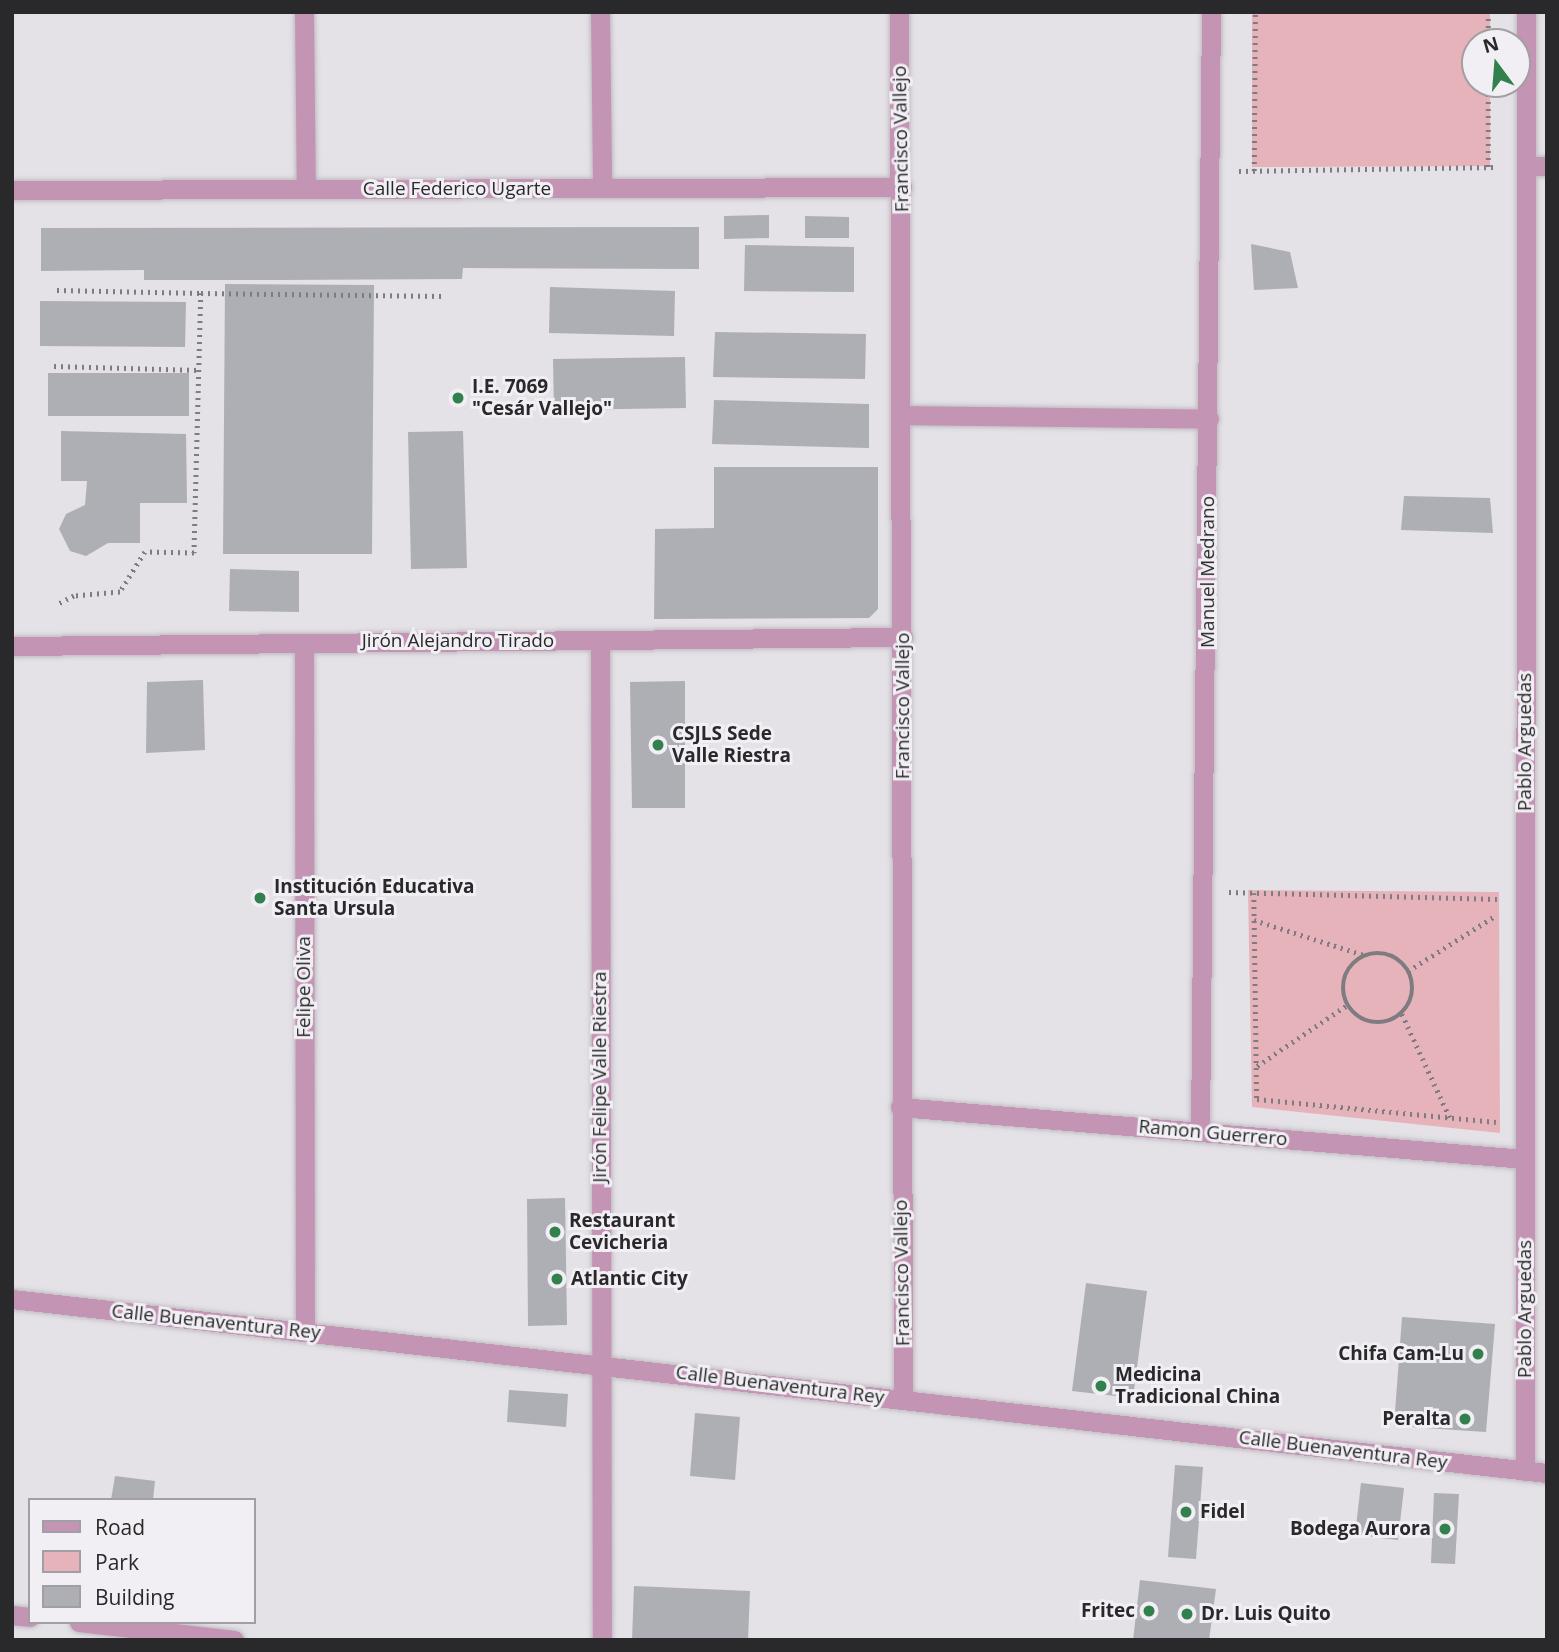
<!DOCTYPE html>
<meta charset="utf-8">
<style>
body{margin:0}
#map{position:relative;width:1559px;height:1652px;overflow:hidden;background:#e4e1e7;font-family:"Open Sans",sans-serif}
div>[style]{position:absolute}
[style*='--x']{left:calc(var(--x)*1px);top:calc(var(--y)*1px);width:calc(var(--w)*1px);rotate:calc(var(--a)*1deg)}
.green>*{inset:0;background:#e7b3ba}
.building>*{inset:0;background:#aeafb5}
.path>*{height:4.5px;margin-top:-2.25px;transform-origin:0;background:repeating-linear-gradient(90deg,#7e7c80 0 2px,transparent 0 7px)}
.path>.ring{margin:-2.25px;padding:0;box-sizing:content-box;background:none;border:4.5px solid #7e7c80;border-radius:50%}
.roads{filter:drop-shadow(0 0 2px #bfbcc1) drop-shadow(0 0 2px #bfbcc1)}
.pedestrian>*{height:19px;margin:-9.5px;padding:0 9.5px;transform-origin:9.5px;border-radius:9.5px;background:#c494b5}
.minor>*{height:19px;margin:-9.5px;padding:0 9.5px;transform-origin:9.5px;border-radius:9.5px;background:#c494b5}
.tertiary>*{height:19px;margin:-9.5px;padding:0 9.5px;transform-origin:9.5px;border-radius:9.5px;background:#c494b5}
.dots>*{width:19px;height:19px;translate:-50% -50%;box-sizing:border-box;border:4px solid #f1eff4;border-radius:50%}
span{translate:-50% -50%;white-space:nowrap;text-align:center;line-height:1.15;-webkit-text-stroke:6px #f1eff4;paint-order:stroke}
.street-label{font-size:19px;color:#29282a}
.poi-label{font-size:19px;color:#29282a;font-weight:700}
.left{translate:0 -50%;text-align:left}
.right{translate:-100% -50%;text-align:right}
.frame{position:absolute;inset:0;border:14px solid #29282a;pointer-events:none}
.legend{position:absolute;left:28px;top:1498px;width:228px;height:126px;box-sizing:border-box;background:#f1eff4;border:2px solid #a19fa3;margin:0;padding:9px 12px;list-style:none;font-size:21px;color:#29282a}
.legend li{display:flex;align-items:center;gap:14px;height:35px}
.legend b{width:35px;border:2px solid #a19fa3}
.north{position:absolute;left:1461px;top:28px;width:70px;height:70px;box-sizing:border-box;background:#f1eff4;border:2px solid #a19fa3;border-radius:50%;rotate:344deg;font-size:19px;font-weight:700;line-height:28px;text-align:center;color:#29282a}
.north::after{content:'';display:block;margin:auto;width:24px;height:32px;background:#33804f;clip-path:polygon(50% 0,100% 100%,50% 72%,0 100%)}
</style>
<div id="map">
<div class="green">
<div style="clip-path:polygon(1252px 12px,1490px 12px,1490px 42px,1475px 42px,1475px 84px,1490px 84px,1490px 166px,1252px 167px)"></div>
<div style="clip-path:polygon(1248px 890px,1499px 892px,1500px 1133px,1252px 1107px)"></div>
</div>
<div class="building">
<div style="clip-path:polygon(769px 215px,769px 238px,724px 239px,724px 216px)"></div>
<div style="clip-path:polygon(805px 216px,849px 217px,849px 238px,805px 238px)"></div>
<div style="clip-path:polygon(699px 227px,699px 269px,463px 268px,462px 279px,278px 280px,144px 280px,144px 270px,41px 271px,41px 228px)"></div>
<div style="clip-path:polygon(1251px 244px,1290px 252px,1298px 288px,1254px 290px)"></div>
<div style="clip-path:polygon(745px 245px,854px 247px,854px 292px,744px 291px)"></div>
<div style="clip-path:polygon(225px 284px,374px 285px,372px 554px,223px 554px)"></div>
<div style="clip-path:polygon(550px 287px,675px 291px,674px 336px,549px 333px)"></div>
<div style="clip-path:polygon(40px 301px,186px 302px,185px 347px,40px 346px)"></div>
<div style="clip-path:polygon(715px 332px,866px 334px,865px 379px,713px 377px)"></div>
<div style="clip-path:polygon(685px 357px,686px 408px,554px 410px,553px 359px)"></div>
<div style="clip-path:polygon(48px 373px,189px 373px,189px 416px,48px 416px)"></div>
<div style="clip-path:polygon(714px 400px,869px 404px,869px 448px,712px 444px)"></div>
<div style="clip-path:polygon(61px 431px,186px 434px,187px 503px,140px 503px,140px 543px,108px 543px,86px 556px,70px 551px,59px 529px,66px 514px,85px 505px,87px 481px,61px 481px)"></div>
<div style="clip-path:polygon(463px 431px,467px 568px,411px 569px,408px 432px)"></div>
<div style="clip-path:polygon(714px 467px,878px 467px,878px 609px,869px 618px,654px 619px,655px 529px,714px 528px)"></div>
<div style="clip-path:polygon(1404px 496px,1490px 498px,1493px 533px,1401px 530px)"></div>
<div style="clip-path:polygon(230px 569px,299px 571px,299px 612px,229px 611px)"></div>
<div style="clip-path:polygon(203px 680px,205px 750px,146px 753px,147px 682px)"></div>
<div style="clip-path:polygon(685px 681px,685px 808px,632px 808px,630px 682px)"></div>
<div style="clip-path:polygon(565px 1198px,567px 1325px,528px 1326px,527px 1199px)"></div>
<div style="clip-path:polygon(1086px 1283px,1147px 1291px,1133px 1398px,1072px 1391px)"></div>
<div style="clip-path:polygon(1402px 1317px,1495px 1324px,1486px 1432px,1394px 1426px)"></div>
<div style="clip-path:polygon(509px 1390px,568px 1394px,566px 1427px,507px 1422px)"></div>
<div style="clip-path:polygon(695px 1413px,740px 1417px,735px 1480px,690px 1476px)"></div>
<div style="clip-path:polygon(1175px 1465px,1203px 1467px,1196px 1559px,1168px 1557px)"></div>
<div style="clip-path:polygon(115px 1476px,155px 1481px,153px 1500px,111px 1500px)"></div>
<div style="clip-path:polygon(1361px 1483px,1404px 1488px,1398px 1540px,1355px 1535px)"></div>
<div style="clip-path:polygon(1434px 1493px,1459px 1494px,1455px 1564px,1431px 1563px)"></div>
<div style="clip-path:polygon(1140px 1580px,1216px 1589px,1209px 1640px,1133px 1640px)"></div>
<div style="clip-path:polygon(634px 1586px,750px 1591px,748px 1640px,632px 1640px)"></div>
</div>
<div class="path">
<div style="--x:1488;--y:42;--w:30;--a:-90"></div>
<div style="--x:1488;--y:167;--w:83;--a:-90"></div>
<div style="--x:1239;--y:171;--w:258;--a:-0.9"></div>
<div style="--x:1254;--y:171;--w:159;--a:-89.6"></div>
<div style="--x:57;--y:290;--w:144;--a:1.2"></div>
<div style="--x:201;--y:293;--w:260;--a:91.5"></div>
<div style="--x:194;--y:553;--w:49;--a:-178.8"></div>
<div style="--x:145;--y:552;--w:47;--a:122"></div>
<div style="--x:120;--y:592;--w:46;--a:175"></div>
<div style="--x:74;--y:596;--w:18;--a:153"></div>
<div style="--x:201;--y:293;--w:242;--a:0.7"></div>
<div style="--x:54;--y:366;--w:145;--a:1.6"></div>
<div style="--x:1229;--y:892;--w:268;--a:1.5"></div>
<div style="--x:1254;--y:893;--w:206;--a:89.2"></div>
<div style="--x:1257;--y:1099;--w:240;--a:5.5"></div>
<div style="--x:1254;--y:920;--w:115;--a:17.7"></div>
<div class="ring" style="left:1343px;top:953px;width:65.5px;height:65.5px"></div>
<div style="--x:1408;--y:971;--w:103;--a:-32.3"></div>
<div style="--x:1402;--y:1014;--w:115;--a:65.2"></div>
<div style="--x:1257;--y:1066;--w:109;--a:-34.1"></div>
</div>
<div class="roads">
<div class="pedestrian">
<div style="--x:1526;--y:166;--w:21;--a:0"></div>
<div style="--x:902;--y:415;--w:307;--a:0.7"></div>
</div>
<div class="minor">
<div style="--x:304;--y:12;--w:177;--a:89.4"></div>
<div style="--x:600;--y:12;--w:176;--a:89.3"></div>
<div style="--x:899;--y:12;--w:1388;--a:89.83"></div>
<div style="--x:12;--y:190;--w:890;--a:-0.19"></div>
<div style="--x:600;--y:640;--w:1000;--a:89.89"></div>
<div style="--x:304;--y:643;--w:689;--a:89.92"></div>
<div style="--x:12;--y:646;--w:891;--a:-0.58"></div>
<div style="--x:900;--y:1107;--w:627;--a:4.76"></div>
<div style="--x:1200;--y:1132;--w:1120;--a:-89.44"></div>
<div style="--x:12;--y:1299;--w:1545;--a:6.47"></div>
<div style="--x:1525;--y:1471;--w:1459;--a:-89.96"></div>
</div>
<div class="tertiary">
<div style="--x:12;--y:1615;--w:18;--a:6"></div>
<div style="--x:79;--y:1622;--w:156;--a:6.6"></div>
</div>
</div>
<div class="dots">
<div style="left:458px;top:398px;background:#33804f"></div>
<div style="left:658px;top:745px;background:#33804f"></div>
<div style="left:260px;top:898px;background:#33804f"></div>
<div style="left:555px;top:1232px;background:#33804f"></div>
<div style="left:557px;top:1279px;background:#33804f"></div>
<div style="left:1478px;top:1354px;background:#33804f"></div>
<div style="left:1101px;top:1386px;background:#33804f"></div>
<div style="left:1465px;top:1419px;background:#33804f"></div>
<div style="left:1186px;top:1512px;background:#33804f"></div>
<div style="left:1445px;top:1529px;background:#33804f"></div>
<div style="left:1149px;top:1611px;background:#33804f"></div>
<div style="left:1187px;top:1614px;background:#33804f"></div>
</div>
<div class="street-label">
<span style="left:901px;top:139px;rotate:-91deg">Francisco Vallejo</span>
<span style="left:457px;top:189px">Calle Federico Ugarte</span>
<span style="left:1208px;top:572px;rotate:-90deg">Manuel Medrano</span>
<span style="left:458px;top:641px">Jirón Alejandro Tirado</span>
<span style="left:903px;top:706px;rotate:-90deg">Francisco Vallejo</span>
<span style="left:1525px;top:742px;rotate:-90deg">Pablo Arguedas</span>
<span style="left:304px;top:987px;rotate:-90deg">Felipe Oliva</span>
<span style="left:600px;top:1077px;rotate:-90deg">Jirón Felipe Valle Riestra</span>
<span style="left:1213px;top:1133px;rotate:5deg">Ramon Guerrero</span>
<span style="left:902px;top:1273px;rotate:-91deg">Francisco Vallejo</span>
<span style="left:1525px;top:1309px;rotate:-90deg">Pablo Arguedas</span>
<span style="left:216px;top:1322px;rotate:6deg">Calle Buenaventura Rey</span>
<span style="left:780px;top:1385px;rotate:7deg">Calle Buenaventura Rey</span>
<span style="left:1343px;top:1450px;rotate:7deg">Calle Buenaventura Rey</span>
</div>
<div class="poi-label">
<span class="left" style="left:472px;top:398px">I.E. 7069<br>"Cesár Vallejo"</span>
<span class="left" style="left:672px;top:745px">CSJLS Sede<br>Valle Riestra</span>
<span class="left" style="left:274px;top:898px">Institución Educativa<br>Santa Ursula</span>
<span class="left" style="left:569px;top:1232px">Restaurant<br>Cevicheria</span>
<span class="left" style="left:571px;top:1279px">Atlantic City</span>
<span class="right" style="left:1464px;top:1354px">Chifa Cam-Lu</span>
<span class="left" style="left:1115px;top:1386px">Medicina<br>Tradicional China</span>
<span class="right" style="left:1451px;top:1419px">Peralta</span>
<span class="left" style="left:1200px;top:1512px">Fidel</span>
<span class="right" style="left:1431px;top:1529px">Bodega Aurora</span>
<span class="right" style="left:1135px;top:1611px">Fritec</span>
<span class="left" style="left:1201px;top:1614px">Dr. Luis Quito</span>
</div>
<div class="frame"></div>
<ul class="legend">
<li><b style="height:9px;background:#c494b5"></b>Road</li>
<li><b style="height:19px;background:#e7b3ba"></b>Park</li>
<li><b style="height:19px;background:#aeafb5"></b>Building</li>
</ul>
<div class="north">N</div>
</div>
